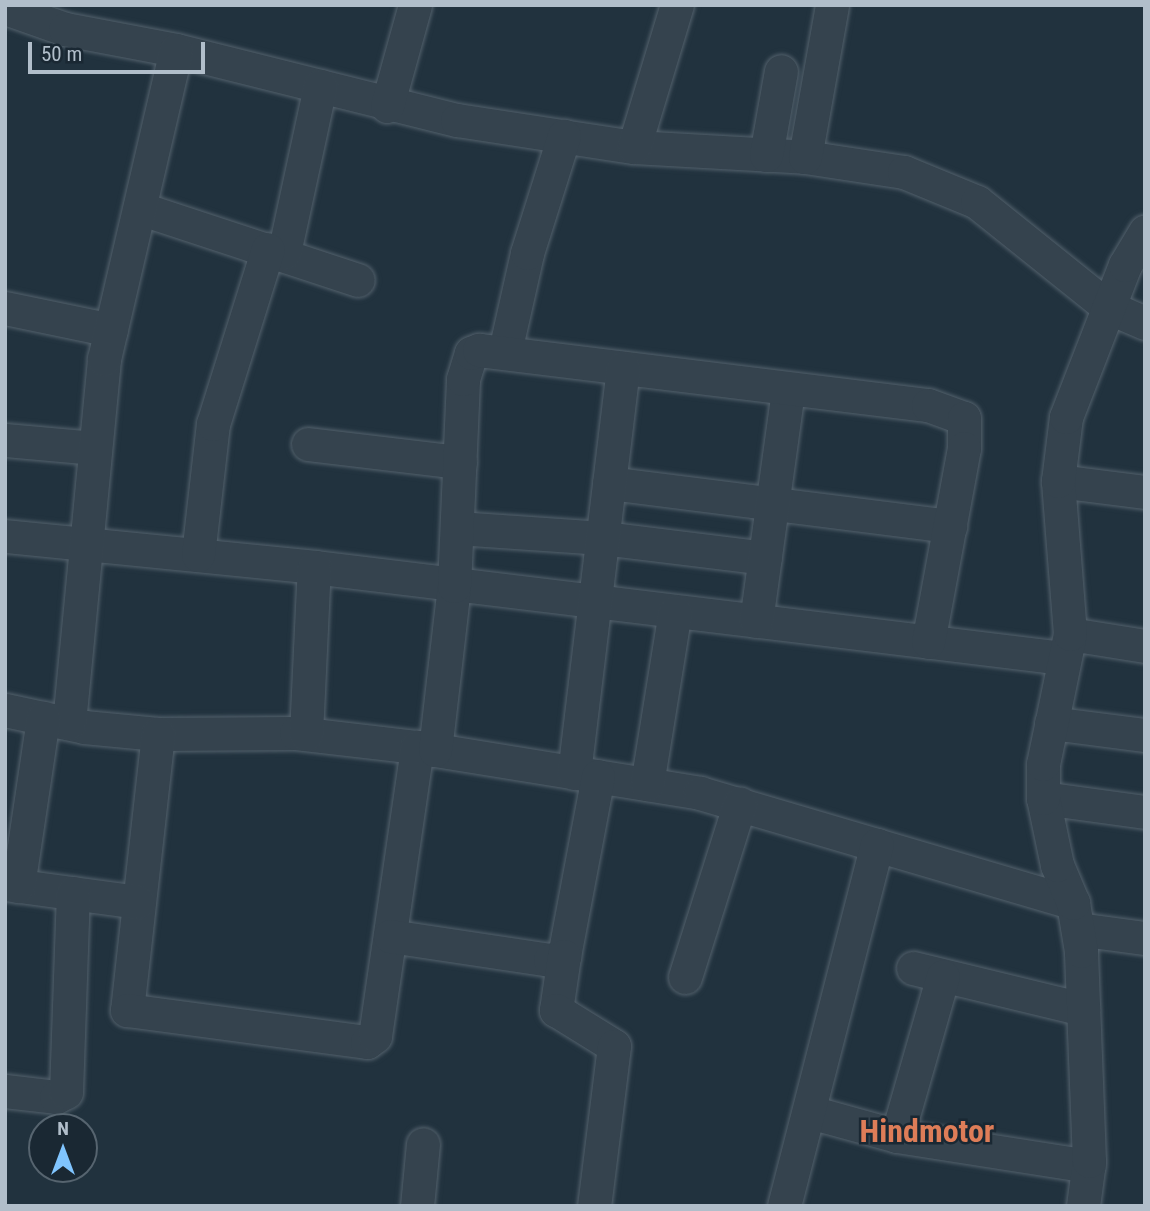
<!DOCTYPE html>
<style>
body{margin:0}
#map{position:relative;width:1150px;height:1211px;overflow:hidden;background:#21323e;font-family:"Roboto Condensed",sans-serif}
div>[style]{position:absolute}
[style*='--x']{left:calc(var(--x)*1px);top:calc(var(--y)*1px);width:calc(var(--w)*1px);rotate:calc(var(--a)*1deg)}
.roads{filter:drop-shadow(0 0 2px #53616c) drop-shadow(0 0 2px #53616c)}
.minor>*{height:33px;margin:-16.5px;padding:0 16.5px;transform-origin:16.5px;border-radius:16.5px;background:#35434e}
span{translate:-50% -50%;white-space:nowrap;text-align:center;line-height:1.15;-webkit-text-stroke:5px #1a2833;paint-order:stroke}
.district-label{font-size:32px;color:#de7d58;font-weight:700}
.frame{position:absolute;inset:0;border:7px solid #b1beca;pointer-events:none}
.north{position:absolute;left:28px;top:1113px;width:70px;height:70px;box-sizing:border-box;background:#1a2833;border:2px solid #56646f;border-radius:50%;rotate:0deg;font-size:19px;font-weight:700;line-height:28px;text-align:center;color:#b1beca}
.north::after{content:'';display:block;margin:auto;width:24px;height:32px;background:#80c5ff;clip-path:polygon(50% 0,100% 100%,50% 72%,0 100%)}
.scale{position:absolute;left:28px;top:42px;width:177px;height:32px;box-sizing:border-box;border:4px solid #b1beca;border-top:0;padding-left:9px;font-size:21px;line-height:24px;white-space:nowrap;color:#b1beca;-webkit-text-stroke:5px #1a2833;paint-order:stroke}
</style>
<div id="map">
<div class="roads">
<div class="minor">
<div style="--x:5;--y:8;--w:64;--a:19.3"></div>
<div style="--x:65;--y:29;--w:113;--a:10.7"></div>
<div style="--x:176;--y:50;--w:290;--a:14"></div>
<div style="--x:457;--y:120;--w:179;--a:8.7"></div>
<div style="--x:634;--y:147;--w:171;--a:3.3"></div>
<div style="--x:805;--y:157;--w:100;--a:8.6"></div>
<div style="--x:904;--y:172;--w:79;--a:22.3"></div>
<div style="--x:977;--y:202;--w:168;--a:38.7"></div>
<div style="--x:1108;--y:307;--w:40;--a:23.4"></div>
<div style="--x:387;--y:106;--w:105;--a:-74.5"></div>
<div style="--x:634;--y:147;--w:148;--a:-73.2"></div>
<div style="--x:766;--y:155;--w:85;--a:-79.9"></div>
<div style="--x:805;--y:157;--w:154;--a:-79.9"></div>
<div style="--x:142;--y:209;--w:227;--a:18.2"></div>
<div style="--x:284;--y:253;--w:171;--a:-77.8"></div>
<div style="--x:5;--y:308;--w:108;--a:11.7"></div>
<div style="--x:505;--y:351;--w:100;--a:-77.3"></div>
<div style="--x:527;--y:253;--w:123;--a:-72.5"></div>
<div style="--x:5;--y:440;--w:90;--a:5.1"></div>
<div style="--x:308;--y:444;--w:153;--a:6.8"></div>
<div style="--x:1058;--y:481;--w:88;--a:7.2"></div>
<div style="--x:609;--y:483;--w:344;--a:7.2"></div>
<div style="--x:457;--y:528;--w:146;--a:3.9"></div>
<div style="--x:603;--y:538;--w:163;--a:7"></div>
<div style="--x:5;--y:536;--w:311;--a:5.7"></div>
<div style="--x:314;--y:567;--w:755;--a:6.93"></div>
<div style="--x:198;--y:555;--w:132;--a:-83.5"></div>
<div style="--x:213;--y:424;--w:183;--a:-72.6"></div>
<div style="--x:756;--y:621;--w:233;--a:-82.1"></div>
<div style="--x:1070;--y:634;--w:76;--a:9.1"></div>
<div style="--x:5;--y:710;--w:81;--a:12.1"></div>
<div style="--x:84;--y:727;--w:74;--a:5.4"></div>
<div style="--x:158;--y:734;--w:138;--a:-0.4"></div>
<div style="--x:296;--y:733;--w:122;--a:6.6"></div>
<div style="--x:417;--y:747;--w:287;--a:9.2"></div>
<div style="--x:700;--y:793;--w:389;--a:16.4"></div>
<div style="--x:69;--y:723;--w:366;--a:-84.5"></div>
<div style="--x:104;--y:359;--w:317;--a:-76.9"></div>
<div style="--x:1051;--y:723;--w:95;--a:7.3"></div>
<div style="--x:158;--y:734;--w:278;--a:96.4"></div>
<div style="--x:127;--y:1010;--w:242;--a:7.6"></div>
<div style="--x:367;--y:1042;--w:10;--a:-37"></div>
<div style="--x:375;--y:1036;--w:292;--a:-81.7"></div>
<div style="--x:306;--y:734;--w:167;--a:-87.3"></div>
<div style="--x:435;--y:750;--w:165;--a:-83.4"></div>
<div style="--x:454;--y:586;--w:207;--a:-87.5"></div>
<div style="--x:463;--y:379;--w:27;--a:-73"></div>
<div style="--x:471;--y:353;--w:9;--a:-21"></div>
<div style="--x:479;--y:350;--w:452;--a:7"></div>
<div style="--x:928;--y:405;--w:38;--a:20"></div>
<div style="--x:964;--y:418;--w:30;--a:90"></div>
<div style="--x:964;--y:448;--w:197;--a:100.5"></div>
<div style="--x:574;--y:773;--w:408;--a:-83.1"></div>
<div style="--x:647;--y:784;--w:174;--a:-80.8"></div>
<div style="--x:1043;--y:798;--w:103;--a:7.8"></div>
<div style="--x:5;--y:884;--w:134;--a:7.7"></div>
<div style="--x:18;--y:886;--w:170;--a:-81.5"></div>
<div style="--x:1078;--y:929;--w:68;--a:7.7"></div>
<div style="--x:390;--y:936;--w:162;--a:8.5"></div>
<div style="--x:550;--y:960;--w:15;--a:-16"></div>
<div style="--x:564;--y:956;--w:183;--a:-79.3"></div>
<div style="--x:564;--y:956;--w:55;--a:98.4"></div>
<div style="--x:556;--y:1010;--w:68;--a:31.8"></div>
<div style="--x:614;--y:1046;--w:161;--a:97.1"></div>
<div style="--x:913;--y:968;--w:175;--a:13.6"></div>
<div style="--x:685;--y:977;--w:182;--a:-72.5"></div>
<div style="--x:5;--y:1091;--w:51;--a:6.7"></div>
<div style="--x:56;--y:1097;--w:11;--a:-27"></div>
<div style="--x:66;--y:1092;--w:199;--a:-88"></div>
<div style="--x:810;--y:1112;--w:90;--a:15.4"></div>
<div style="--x:897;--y:1136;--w:194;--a:8.9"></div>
<div style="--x:897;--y:1136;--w:166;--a:-74"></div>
<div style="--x:417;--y:1206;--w:62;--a:-84.5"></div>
<div style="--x:784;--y:1206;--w:373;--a:-75.6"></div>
<div style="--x:1083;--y:1206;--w:45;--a:-82.4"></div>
<div style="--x:1089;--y:1161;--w:210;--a:-92.2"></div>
<div style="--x:1081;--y:951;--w:49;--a:-99.5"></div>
<div style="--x:1073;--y:903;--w:41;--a:-112.8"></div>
<div style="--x:1057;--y:865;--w:68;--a:-101.8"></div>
<div style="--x:1043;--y:798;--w:34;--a:-90"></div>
<div style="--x:1043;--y:764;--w:133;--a:-78.3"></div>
<div style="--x:1070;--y:634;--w:153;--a:-94.5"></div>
<div style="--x:1058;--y:481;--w:64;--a:-82.9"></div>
<div style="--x:1066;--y:417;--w:163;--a:-68.8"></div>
<div style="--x:1125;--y:265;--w:39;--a:-59"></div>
</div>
</div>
<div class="district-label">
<span style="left:927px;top:1131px">Hindmotor</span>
</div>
<div class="frame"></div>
<div class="north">N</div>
<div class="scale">50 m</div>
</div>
